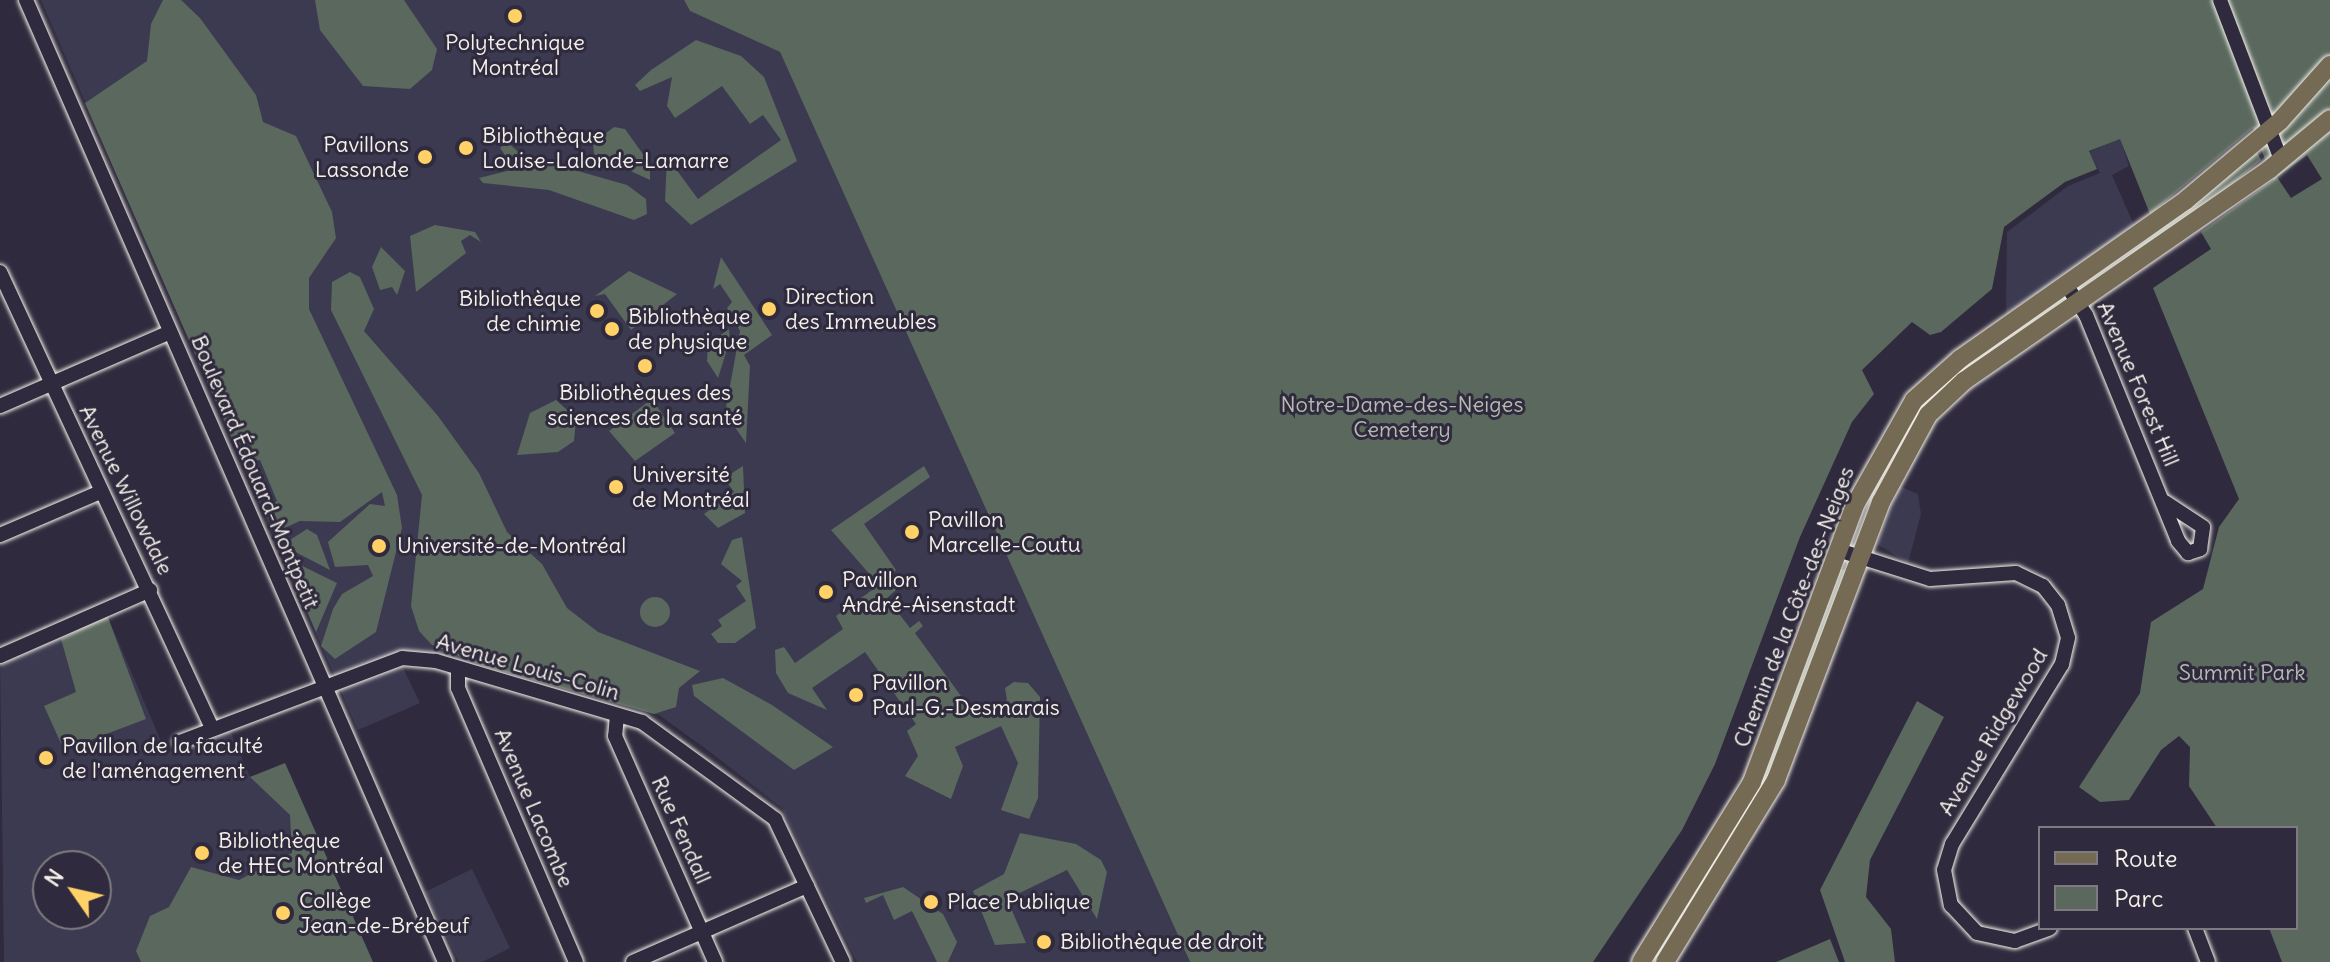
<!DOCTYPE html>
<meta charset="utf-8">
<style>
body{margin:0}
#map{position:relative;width:2330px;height:962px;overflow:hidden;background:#2f2a3d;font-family:Delius,sans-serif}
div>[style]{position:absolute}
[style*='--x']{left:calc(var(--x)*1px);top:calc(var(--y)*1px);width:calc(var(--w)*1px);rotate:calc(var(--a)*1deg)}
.built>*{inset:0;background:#3c3a50}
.green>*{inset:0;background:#5a685e}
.round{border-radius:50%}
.roads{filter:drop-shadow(0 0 2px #f4f1e8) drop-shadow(0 0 2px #f4f1e8)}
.minor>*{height:14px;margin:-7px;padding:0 7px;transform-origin:7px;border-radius:7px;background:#2f2a3d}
.major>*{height:18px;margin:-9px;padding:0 9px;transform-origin:9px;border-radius:9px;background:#756b55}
.dots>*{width:22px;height:22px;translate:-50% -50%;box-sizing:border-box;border:4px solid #2f2a3d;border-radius:50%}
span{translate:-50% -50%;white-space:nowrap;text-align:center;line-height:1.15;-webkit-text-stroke:6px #2f2a3d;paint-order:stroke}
.poi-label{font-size:22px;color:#f4f1e8}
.left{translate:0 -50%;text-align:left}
.right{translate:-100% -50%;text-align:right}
.street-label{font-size:22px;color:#f4f1e8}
.park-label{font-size:22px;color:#b6bab1}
.legend{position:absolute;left:2038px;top:826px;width:260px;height:104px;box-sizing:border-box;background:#2f2a3d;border:2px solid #7e7a81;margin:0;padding:10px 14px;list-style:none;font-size:24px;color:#f4f1e8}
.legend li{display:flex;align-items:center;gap:16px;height:40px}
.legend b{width:40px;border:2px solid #7e7a81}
.north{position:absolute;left:32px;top:850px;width:80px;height:80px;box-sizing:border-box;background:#2f2a3d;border:2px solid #7e7a81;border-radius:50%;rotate:304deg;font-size:22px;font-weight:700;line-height:32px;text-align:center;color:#f4f1e8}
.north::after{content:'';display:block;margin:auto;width:28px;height:36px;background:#ffd166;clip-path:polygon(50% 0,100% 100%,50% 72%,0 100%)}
</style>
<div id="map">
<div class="built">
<div style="clip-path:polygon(41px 0,684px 0,690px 11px,780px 52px,1190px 962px,857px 962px,782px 808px,706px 749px,659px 715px,456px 656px,396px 653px,420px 703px,358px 730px)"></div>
<div style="clip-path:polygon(2120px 138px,2129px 166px,2112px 175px,2134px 225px,2006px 314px,2007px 232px,2068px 186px,2100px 173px,2089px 152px)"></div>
<div style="clip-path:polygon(1899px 486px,1918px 494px,1921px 514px,1908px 563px,1877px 544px)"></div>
<div style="clip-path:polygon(evenodd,107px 615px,166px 753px,229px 728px,250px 777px,285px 763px,373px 962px,4px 962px,0 659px,107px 615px,48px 866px,96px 866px,96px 914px,48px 914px,48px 866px)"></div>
<div style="clip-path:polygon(472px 869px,510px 948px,482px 962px,459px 962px,425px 892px)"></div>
</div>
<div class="green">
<div style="clip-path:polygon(163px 0,181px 0,200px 18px,256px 95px,263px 122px,296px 136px,332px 212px,336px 238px,309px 278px,309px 309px,397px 495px,402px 528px,376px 632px,335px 659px,321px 646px,333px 609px,342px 594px,373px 576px,368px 565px,335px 567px,328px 542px,370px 504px,385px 506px,382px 492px,340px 522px,300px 521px,278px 531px,263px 511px,277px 501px,260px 460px,243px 463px,85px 103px,147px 61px,151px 24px)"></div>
<div style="clip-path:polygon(315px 0,404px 0,437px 49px,432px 70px,410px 89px,363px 86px,320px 30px)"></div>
<div style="clip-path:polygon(evenodd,684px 0,2330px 0,2330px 962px,2282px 962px,2269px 928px,2296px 928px,2296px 828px,2217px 828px,2189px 786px,2190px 747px,2179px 736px,2161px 750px,2129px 800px,2100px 802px,2079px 787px,2140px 693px,2151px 622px,2203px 589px,2219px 527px,2239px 499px,2153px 288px,2211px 249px,2201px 232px,2273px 180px,2253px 128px,2150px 214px,2120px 139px,2089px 151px,2097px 169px,2065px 182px,2004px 227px,1992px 289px,1941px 332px,1930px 335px,1912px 322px,1862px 370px,1874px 394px,1852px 422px,1800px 537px,1715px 764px,1682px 830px,1593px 962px,1190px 962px,780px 52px,690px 11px,684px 0,2307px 155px,2322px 179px,2291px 198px,2277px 177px,2307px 155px)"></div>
<div style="clip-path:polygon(696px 40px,741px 56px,764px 77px,797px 161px,691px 225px,665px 201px,667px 157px,698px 199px,781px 140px,763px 115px,750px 124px,722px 86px,675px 118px,667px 106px,672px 77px,640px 91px,635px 85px,651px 70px)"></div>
<div style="clip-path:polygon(614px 127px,625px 129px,650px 164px,650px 180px,594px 154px,593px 143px)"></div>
<div style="clip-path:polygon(507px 142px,522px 155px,627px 185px,646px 199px,647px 214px,634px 220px,549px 190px,483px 183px,479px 178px,515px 169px,500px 148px)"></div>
<div style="clip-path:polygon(2257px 152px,2261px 160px,2210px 202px,2087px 288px)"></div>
<div style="clip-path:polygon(435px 225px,475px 232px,481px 242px,470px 235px,461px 241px,466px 253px,416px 292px,410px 236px)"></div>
<div style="clip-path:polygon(381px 247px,405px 271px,397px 295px,392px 287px,380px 290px,372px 267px)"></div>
<div style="clip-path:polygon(721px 257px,772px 335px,744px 355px,750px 366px,746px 443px,725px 413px,740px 331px,727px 308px,732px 302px,720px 284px,713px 289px)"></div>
<div style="clip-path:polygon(629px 271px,677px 294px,631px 330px,605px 294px,595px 296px)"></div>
<div style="clip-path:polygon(350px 272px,360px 277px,374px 309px,364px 331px,438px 416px,479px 473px,507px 532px,542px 564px,567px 608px,598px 632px,700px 671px,679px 688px,676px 707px,654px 714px,484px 666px,432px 645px,419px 631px,411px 606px,422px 495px,331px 310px,332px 282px)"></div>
<div style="clip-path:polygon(729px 329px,730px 340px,718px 378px,707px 361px,708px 344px)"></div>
<div style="clip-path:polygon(652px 399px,675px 433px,635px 461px,609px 431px)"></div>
<div style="clip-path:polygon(556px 400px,576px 418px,574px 441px,558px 452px,517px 455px,530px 413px)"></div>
<div style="clip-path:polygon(743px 466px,745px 513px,718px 528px,704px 514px,734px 492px,724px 478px)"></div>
<div style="clip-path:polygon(924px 466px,930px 477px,864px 524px,896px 570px,889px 577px,896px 590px,887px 598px,910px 628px,919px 621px,923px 626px,915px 633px,977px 718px,1007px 700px,1005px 688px,1014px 682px,1028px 683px,1040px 697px,1038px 798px,1029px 819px,1001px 810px,1018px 763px,1001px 726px,955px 747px,963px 766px,951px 799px,905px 776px,918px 756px,907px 731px,916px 724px,865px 652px,812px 688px,827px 710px,788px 693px,776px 673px,775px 650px,784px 647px,795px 663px,843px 629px,836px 616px,879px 585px,831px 530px)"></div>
<div style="clip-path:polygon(307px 529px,317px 535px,330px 570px,282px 545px)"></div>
<div style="clip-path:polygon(742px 537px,756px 628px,735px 643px,718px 643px,711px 634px,722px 626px,718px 620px,746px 601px,736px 586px,742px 581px,721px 564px,732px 540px)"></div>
<div style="clip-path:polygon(284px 557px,337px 583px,316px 632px)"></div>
<div style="clip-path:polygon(1841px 569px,1849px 571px,1769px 775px,1728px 849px,1766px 771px)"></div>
<div class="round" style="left:640px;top:597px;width:30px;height:30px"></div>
<div style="clip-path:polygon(107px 615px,146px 719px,64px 750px,44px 706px,76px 692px,61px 639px)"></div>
<div style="clip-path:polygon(723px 678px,772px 705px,833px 747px,794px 770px,694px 696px,692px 685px)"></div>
<div style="clip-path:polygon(1917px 701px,1944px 717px,1870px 860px,1866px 897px,1891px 929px,1895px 962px,1845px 962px,1820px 890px)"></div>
<div style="clip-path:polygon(285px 763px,373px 962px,141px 962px,136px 951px,150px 916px,169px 907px,191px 867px,239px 880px,292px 853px,290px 815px,250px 777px)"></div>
<div style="clip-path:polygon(1020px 833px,1076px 844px,1101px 860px,1107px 872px,1097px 919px,1067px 870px,1007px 899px,1026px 943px,995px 945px,973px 891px,1004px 874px)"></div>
<div style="clip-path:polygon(903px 887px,943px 914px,957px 942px,948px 962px,937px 962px,912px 911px,894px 920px,883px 895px,866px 903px,864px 898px)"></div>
<div style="clip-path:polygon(1830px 939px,1839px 962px,1776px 962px)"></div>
</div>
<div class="roads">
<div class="minor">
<div style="--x:26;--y:0;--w:1049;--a:66.46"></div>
<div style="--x:2220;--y:0;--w:171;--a:69.1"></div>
<div style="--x:0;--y:272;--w:503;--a:65.07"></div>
<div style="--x:2067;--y:286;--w:35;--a:57"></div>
<div style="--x:2086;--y:315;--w:244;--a:67.8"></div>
<div style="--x:2178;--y:541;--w:16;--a:50"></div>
<div style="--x:2188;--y:553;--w:13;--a:-18"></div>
<div style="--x:2200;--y:549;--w:22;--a:-82"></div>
<div style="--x:2203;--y:527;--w:45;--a:-146.7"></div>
<div style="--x:0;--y:406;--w:185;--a:-23.5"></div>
<div style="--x:0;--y:535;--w:107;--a:-23.2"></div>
<div style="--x:1838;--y:550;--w:96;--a:17.5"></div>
<div style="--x:1930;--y:579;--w:86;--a:-4"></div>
<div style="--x:2016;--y:573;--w:30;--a:26"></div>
<div style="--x:2043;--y:586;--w:24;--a:52"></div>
<div style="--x:2058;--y:605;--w:34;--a:73"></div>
<div style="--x:2068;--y:638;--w:27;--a:103"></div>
<div style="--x:2062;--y:664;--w:211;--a:121.4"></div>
<div style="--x:1952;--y:844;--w:27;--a:107"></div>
<div style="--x:1944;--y:870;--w:36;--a:79"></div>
<div style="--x:1951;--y:905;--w:38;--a:47"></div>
<div style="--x:1977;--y:933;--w:39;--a:12"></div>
<div style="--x:2015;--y:941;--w:37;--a:-20"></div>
<div style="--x:0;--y:656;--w:164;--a:-23.7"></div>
<div style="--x:458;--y:671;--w:17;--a:90"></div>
<div style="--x:458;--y:688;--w:298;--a:66.7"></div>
<div style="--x:617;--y:715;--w:21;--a:95"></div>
<div style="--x:615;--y:736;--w:247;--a:66.1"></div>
<div style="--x:180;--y:742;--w:237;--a:-20.7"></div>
<div style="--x:402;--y:658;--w:34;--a:5"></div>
<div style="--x:436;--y:661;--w:215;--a:16.5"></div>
<div style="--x:642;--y:722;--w:165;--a:36.1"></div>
<div style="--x:775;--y:819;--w:158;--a:64.6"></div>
<div style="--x:2195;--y:928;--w:36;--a:69"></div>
<div style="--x:633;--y:962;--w:190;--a:-23.6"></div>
</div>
<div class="major">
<div style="--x:1641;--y:962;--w:211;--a:-58.3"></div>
<div style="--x:1752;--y:782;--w:298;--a:-69.6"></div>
<div style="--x:1856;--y:503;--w:118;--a:-60.6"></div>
<div style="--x:1914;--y:400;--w:62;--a:-41.7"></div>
<div style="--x:1960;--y:359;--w:276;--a:-35.1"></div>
<div style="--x:2186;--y:200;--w:123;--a:-40"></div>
<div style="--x:2280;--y:121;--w:75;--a:-48.2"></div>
<div style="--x:1665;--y:962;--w:213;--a:-58.6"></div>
<div style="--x:1776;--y:780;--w:297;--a:-69.3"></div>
<div style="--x:1881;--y:502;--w:99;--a:-61.6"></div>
<div style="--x:1928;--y:415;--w:50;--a:-43.4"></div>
<div style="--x:1964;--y:381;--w:372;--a:-34.7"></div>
<div style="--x:2270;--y:169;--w:78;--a:-39.8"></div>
</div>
</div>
<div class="dots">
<div style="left:515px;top:16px;background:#ffd166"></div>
<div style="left:466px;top:148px;background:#ffd166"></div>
<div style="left:425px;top:157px;background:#ffd166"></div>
<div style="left:769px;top:309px;background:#ffd166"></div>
<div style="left:597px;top:311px;background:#ffd166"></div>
<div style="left:612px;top:329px;background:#ffd166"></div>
<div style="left:645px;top:366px;background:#ffd166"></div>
<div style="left:616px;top:487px;background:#ffd166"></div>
<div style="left:912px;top:532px;background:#ffd166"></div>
<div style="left:379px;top:546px;background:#ffd166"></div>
<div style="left:826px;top:592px;background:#ffd166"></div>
<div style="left:856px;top:695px;background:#ffd166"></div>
<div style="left:46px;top:758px;background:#ffd166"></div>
<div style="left:202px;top:853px;background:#ffd166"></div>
<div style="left:931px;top:902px;background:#ffd166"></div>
<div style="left:283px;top:913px;background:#ffd166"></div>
<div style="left:1044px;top:942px;background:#ffd166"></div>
</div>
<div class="poi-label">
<span style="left:515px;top:55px">Polytechnique<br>Montréal</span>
<span class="left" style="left:482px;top:148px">Bibliothèque<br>Louise-Lalonde-Lamarre</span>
<span class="right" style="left:409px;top:157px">Pavillons<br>Lassonde</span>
<span class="left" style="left:785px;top:309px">Direction<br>des Immeubles</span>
<span class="right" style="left:581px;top:311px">Bibliothèque<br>de chimie</span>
<span class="left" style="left:628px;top:329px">Bibliothèque<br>de physique</span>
<span style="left:645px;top:405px">Bibliothèques des<br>sciences de la santé</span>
<span class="left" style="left:632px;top:487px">Université<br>de Montréal</span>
<span class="left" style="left:928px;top:532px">Pavillon<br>Marcelle-Coutu</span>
<span class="left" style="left:397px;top:546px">Université-de-Montréal</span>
<span class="left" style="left:842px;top:592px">Pavillon<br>André-Aisenstadt</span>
<span class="left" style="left:872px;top:695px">Pavillon<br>Paul-G.-Desmarais</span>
<span class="left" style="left:62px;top:758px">Pavillon de la faculté<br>de l'aménagement</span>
<span class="left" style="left:218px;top:853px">Bibliothèque<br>de HEC Montréal</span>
<span class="left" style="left:299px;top:913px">Collège<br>Jean-de-Brébeuf</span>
<span class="left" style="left:947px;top:902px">Place Publique</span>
<span class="left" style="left:1060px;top:942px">Bibliothèque de droit</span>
</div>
<div class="street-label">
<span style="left:2138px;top:384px;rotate:67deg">Avenue Forest Hill</span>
<span style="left:255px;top:472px;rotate:67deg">Boulevard Édouard-Montpetit</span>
<span style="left:126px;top:490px;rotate:64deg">Avenue Willowdale</span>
<span style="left:1794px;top:607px;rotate:-69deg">Chemin de la Côte-des-Neiges</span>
<span style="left:528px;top:667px;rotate:16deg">Avenue Louis-Colin</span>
<span style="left:1993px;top:732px;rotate:-59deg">Avenue Ridgewood</span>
<span style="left:534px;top:808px;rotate:67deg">Avenue Lacombe</span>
<span style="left:681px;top:830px;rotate:66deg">Rue Fendall</span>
</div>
<div class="park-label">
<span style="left:1402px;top:417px">Notre-Dame-des-Neiges<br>Cemetery</span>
<span style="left:2242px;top:673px">Summit Park</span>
</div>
<ul class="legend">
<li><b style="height:10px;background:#756b55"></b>Route</li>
<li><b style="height:22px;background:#5a685e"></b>Parc</li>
</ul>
<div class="north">N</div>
</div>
